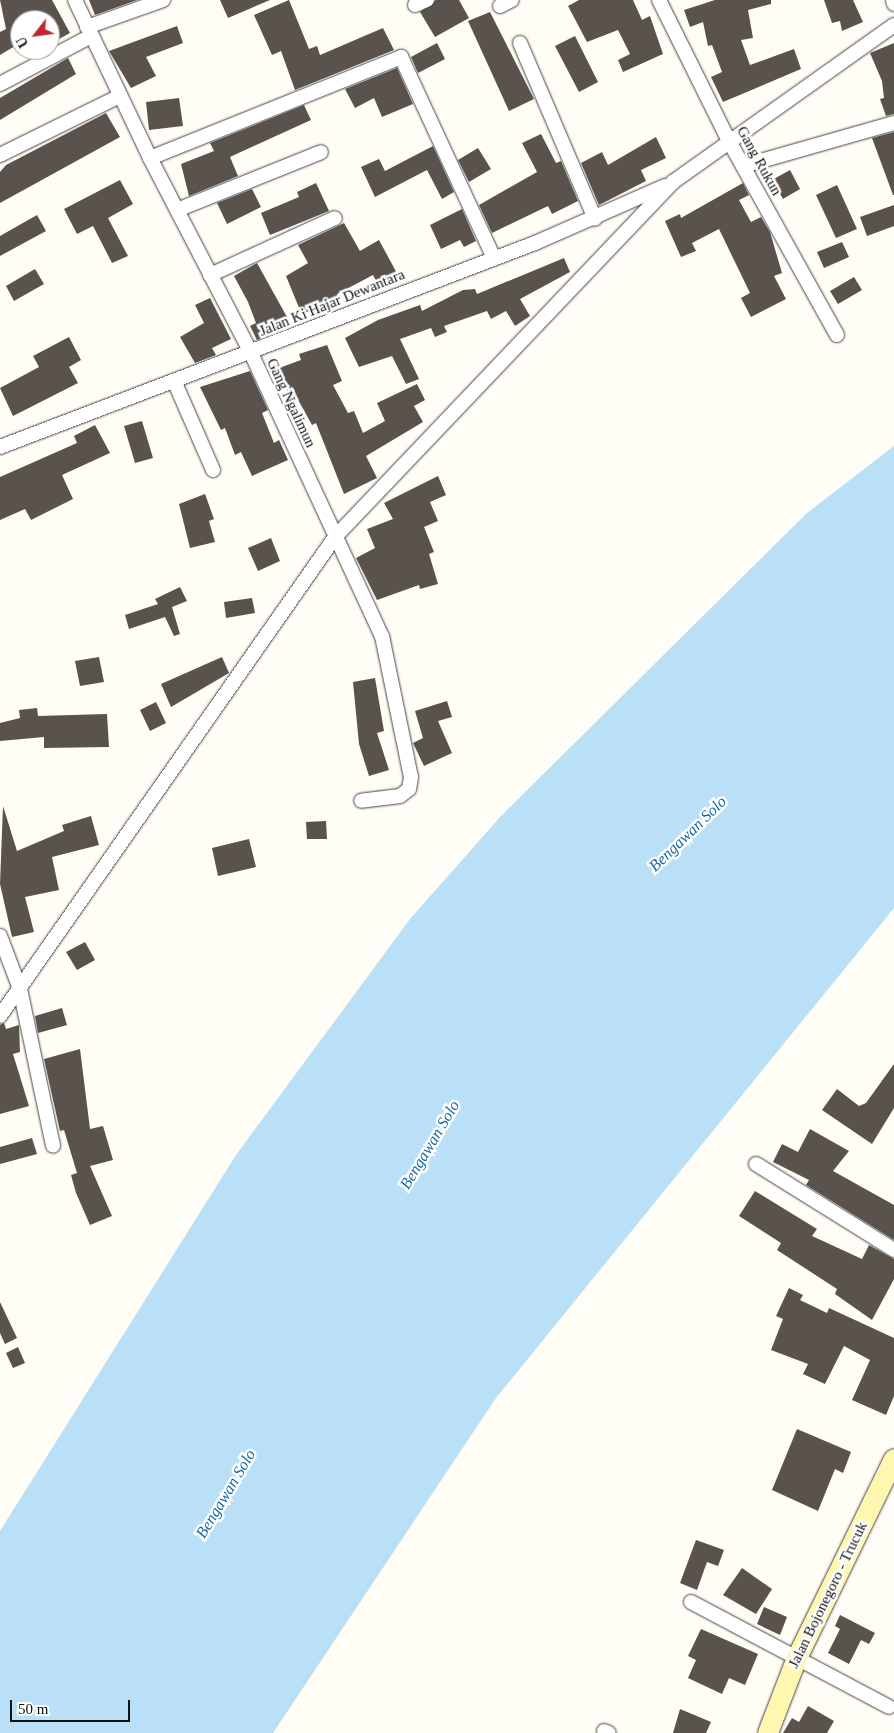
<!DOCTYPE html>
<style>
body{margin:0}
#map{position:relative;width:894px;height:1733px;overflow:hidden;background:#fffdf5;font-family:"Times New Roman",serif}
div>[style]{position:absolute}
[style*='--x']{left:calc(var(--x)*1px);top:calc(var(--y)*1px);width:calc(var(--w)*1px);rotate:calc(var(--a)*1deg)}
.water>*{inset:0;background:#b9e0f7}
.building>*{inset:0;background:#5a524d}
.roads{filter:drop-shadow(0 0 1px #444) drop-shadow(0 0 1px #444)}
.street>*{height:14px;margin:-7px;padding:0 7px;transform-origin:7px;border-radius:7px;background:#fff}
.secondary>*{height:20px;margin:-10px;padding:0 10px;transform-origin:10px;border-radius:10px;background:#fff6b0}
span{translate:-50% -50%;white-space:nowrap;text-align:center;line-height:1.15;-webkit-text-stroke:5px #fff;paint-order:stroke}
.street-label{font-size:15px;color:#111}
.water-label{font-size:16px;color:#1768a6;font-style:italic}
.north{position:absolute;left:10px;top:10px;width:50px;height:50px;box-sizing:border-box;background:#fff;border:1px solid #a0a0a0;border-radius:50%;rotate:240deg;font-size:14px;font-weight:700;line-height:20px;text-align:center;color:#111}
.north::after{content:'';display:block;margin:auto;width:18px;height:22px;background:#c4262e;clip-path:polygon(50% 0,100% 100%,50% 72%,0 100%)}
.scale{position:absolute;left:10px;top:1700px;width:120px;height:22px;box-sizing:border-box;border:2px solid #111;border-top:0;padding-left:6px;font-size:15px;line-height:18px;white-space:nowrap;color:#111;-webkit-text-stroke:4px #fff;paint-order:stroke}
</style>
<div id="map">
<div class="water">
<div style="clip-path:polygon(894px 446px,894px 908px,496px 1398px,273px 1733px,0 1733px,0 1531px,236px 1155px,410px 919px,501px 816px,807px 513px)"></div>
</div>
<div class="building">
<div style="clip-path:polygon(0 0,52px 0,70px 33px,50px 44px,50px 20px,20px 20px,20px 43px,0 55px,0 32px,6px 29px)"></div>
<div style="clip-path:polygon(89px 0,137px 0,95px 15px)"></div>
<div style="clip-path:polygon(220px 0,270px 0,228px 18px)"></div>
<div style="clip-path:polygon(289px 0,309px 49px,317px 46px,320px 55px,383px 28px,394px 50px,295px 90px,281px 51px,272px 55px,254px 15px)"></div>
<div style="clip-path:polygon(436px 0,459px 0,469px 18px,435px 37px,420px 12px)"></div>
<div style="clip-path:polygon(579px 0,633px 0,642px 20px,650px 16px,663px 54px,623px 72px,618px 60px,630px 54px,618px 30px,587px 42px,568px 6px)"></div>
<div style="clip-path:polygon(715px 0,771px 0,771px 4px,748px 10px,753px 38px,741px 40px,750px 65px,794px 49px,801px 69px,723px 102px,711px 77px,722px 72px,712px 45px,708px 46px,703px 22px,690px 27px,684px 10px)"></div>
<div style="clip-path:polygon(824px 0,853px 0,863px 22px,842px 31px,840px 21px,832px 23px)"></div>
<div style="clip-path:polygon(490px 12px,534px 99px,509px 111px,468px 21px)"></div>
<div style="clip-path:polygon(177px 26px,183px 43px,146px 57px,156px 76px,131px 88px,109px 51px)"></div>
<div style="clip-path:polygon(575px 36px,598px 82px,579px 92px,555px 46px)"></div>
<div style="clip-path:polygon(437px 43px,445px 59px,418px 73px,411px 57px)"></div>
<div style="clip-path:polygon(894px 43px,894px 114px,886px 116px,880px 99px,884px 98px,882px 81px,870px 53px)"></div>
<div style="clip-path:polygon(68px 58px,76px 74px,0 120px,0 98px)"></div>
<div style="clip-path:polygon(397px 68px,413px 104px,382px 117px,374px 98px,355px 108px,345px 89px)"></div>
<div style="clip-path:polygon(179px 98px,183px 126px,149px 130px,146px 102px)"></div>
<div style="clip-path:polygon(304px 105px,311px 120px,230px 157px,238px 176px,189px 196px,181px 164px,214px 151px,210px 143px)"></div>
<div style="clip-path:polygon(106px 113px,120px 137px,0 203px,0 172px,6px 165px)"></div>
<div style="clip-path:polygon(894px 132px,894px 195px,893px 195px,872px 138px)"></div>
<div style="clip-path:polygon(541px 134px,556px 163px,561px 161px,578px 201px,552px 214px,548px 206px,492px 233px,479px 205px,537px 172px,522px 143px)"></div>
<div style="clip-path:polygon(656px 137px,666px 158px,641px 170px,646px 181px,599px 205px,581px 163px,602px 152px,608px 165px)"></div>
<div style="clip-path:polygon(433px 146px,454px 192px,442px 199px,427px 170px,375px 197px,361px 167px,379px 159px,385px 171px)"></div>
<div style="clip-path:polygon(478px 148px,491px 169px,469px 182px,458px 160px)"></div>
<div style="clip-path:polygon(790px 170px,800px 189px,783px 199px,772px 180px)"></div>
<div style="clip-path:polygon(120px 180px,133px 204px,108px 218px,128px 256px,112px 263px,93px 226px,77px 234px,64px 209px)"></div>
<div style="clip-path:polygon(316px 183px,329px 211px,270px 235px,261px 213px,299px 197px,297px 192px)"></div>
<div style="clip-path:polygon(743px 183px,749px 195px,739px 200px,751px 222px,761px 217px,770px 232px,782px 273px,774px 276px,786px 299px,751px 317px,741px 298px,750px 293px,719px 229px,692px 243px,696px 251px,681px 257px,665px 221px,680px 214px,681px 218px)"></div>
<div style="clip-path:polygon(837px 185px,857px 229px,836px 238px,816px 195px)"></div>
<div style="clip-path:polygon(252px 189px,261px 207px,227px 224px,217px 203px)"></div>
<div style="clip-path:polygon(894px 205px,894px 226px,867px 236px,860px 217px)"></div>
<div style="clip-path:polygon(462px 209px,476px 241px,464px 247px,460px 240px,441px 249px,430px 225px)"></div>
<div style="clip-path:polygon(37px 215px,46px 231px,0 256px,0 236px)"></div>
<div style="clip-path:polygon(344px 223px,360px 251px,379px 240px,399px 277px,380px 288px,373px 275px,337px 294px,341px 303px,329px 310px,325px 302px,302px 315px,286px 276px,308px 263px,298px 245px)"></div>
<div style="clip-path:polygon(842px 242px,849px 257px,824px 268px,817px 252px)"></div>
<div style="clip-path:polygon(564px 258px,570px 272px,520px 299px,530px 316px,515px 326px,506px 311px,491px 319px,487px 311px,444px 326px,447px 332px,435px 337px,431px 328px,400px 339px,419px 379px,406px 384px,392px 356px,359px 367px,345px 338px,378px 320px,420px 305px,422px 311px,463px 290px,475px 289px,477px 294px)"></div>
<div style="clip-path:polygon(257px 263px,292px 326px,257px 340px,250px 326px,256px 323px,248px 302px,234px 276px)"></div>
<div style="clip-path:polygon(35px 269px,44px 284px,14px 301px,6px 286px)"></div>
<div style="clip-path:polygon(854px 277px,862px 290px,838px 304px,830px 291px)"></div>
<div style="clip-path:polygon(210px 298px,231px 339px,212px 348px,216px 355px,195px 363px,180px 337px,204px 323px,195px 305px)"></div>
<div style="clip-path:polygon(69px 337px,81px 360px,69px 367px,78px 383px,13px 416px,0 388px,39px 367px,33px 356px)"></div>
<div style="clip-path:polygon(327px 345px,342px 381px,333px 385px,348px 413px,354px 411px,363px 433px,385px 421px,377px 403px,417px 384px,425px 400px,414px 406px,423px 422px,366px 456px,377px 478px,344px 494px,316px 423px,312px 425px,296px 396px,290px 398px,279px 368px,301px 360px,299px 354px)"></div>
<div style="clip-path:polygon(250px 371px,268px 410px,262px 413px,274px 443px,279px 440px,288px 460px,252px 476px,241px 452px,235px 455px,225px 428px,221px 430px,200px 387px)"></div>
<div style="clip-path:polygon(142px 421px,153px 458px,135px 463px,124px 426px)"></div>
<div style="clip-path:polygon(95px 425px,110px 453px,62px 475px,73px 499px,31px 520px,25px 509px,0 520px,0 477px,77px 443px,74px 436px)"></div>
<div style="clip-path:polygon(438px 476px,446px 495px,430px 502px,438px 521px,424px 527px,434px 552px,429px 554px,438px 584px,420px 589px,419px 585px,377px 600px,356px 558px,375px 548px,367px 529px,393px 519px,384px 503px)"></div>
<div style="clip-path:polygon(205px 494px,214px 519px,209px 521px,215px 542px,190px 548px,179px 504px)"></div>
<div style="clip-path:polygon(271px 538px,280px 561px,258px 571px,248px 548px)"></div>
<div style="clip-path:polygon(180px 587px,187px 601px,172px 607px,180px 634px,174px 636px,165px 617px,129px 629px,125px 615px,158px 604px,155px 599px)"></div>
<div style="clip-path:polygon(252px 598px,255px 613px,226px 618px,224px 602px)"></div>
<div style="clip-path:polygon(99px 657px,104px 682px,80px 686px,75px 661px)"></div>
<div style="clip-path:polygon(222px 657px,229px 673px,171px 707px,161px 684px)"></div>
<div style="clip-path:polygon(375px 678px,384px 731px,377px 733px,389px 770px,369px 776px,359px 744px,353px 682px)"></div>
<div style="clip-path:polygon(447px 701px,452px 717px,438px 721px,452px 753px,424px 766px,413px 743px,423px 738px,415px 711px)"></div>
<div style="clip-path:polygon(156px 702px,166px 723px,150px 731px,140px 710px)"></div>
<div style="clip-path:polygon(37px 708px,38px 716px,107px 714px,109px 747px,44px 748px,44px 737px,0 741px,0 723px,20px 718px,19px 710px)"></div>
<div style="clip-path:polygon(3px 806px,17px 851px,64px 831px,62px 825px,91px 816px,99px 845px,52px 857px,59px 890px,25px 897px,34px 932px,12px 937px,0 884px)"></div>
<div style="clip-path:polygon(326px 821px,327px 839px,307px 839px,306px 822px)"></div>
<div style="clip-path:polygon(249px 839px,256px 867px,218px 876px,212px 848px)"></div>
<div style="clip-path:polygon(85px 942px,95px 960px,77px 970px,66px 952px)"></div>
<div style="clip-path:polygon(62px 1008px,67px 1025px,38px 1033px,35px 1016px)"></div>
<div style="clip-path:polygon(4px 1023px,6px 1029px,19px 1025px,20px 1052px,13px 1054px,29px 1106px,0 1114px,0 1025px)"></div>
<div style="clip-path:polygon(80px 1049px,90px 1129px,103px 1126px,113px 1160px,90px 1166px,112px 1216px,90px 1225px,76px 1193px,71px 1175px,77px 1173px,64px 1130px,60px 1131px,44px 1059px)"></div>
<div style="clip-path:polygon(894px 1064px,894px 1108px,872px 1144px,822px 1110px,837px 1089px,859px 1106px,866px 1103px)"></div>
<div style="clip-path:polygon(810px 1129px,849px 1151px,833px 1171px,894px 1205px,894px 1240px,806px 1185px,809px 1180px,773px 1162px,782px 1144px,798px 1152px)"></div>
<div style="clip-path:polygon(32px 1138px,37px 1154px,0 1164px,0 1147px)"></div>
<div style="clip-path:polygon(755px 1191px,817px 1229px,812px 1236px,862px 1259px,869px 1245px,894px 1259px,894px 1279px,872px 1320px,835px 1294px,837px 1289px,777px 1250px,781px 1243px,739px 1216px)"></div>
<div style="clip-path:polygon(789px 1288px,803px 1295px,800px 1300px,827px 1313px,829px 1308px,894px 1338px,894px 1396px,886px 1415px,852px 1400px,870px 1360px,844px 1346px,825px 1384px,803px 1374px,808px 1364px,771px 1350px,783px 1319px,776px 1316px)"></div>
<div style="clip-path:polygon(0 1302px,17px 1338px,5px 1344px,0 1333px)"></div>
<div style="clip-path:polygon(18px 1347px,25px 1363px,13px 1368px,6px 1353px)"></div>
<div style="clip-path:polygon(797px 1429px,851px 1452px,843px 1473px,835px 1469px,818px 1511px,772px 1490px)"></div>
<div style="clip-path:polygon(696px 1540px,724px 1550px,718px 1566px,707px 1562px,697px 1590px,680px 1583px)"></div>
<div style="clip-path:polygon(742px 1568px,772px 1589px,756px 1614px,723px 1595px)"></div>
<div style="clip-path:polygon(764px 1607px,787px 1617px,780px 1635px,757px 1624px)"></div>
<div style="clip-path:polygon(840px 1615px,875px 1633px,869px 1644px,861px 1640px,849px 1664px,828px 1653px,840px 1629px,835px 1626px)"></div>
<div style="clip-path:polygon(701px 1629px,758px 1654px,745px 1685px,729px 1678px,722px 1694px,688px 1678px,696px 1660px,688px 1656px)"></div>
<div style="clip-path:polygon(808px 1706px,834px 1721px,827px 1733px,783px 1733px,792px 1718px,799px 1722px)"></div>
<div style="clip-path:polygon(680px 1709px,711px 1722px,706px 1733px,673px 1733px)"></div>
</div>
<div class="roads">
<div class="street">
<div style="--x:75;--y:0;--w:175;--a:64.6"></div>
<div style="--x:150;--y:158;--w:220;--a:62.6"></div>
<div style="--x:251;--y:353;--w:312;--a:65.2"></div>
<div style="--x:382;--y:636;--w:144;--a:78.4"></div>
<div style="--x:411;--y:777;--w:12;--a:99"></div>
<div style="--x:409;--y:789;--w:11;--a:142"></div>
<div style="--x:400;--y:796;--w:39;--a:173"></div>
<div style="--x:659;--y:0;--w:157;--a:63.6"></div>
<div style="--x:729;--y:141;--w:222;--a:60.9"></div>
<div style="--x:893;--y:0;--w:4;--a:76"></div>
<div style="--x:415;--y:5;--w:13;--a:-23"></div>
<div style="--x:500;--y:6;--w:13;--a:-27"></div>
<div style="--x:87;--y:27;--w:81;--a:-19.6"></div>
<div style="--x:520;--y:43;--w:191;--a:66.9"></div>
<div style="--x:0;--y:84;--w:103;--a:-27.8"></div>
<div style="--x:0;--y:155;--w:134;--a:-26.2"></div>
<div style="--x:150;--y:158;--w:271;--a:-21.9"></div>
<div style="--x:401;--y:57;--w:221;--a:65.2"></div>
<div style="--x:743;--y:166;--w:157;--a:-15.9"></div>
<div style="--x:177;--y:210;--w:155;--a:-21.9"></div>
<div style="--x:210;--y:275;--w:137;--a:-24.5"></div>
<div style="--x:175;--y:383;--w:95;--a:66.4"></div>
<div style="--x:0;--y:447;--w:573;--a:-20.87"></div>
<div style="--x:535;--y:243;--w:142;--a:-23.7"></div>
<div style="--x:0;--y:936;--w:57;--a:69.3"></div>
<div style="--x:20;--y:989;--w:160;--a:78.1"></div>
<div style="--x:0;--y:1016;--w:585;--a:-55.03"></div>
<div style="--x:335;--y:537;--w:490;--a:-46.4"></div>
<div style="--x:673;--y:182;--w:271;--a:-35.4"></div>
<div style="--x:756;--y:1164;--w:163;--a:31.9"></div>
<div style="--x:691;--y:1602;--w:224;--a:27.9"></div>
<div style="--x:604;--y:1731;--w:5;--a:22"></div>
</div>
<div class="secondary">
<div style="--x:768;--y:1733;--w:80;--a:-68.9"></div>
<div style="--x:797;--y:1658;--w:221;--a:-64"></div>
</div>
</div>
<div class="street-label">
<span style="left:759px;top:161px;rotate:61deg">Gang Rukun</span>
<span style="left:332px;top:303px;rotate:-22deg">Jalan Ki Hajar Dewantara</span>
<span style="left:291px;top:403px;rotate:65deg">Gang Ngalimun</span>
<span style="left:828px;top:1595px;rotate:-64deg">Jalan Bojonegoro - Trucuk</span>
</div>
<div class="water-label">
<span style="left:688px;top:834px;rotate:-44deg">Bengawan Solo</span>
<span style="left:430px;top:1145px;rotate:-59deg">Bengawan Solo</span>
<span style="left:226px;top:1494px;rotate:-59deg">Bengawan Solo</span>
</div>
<div class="north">U</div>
<div class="scale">50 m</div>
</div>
